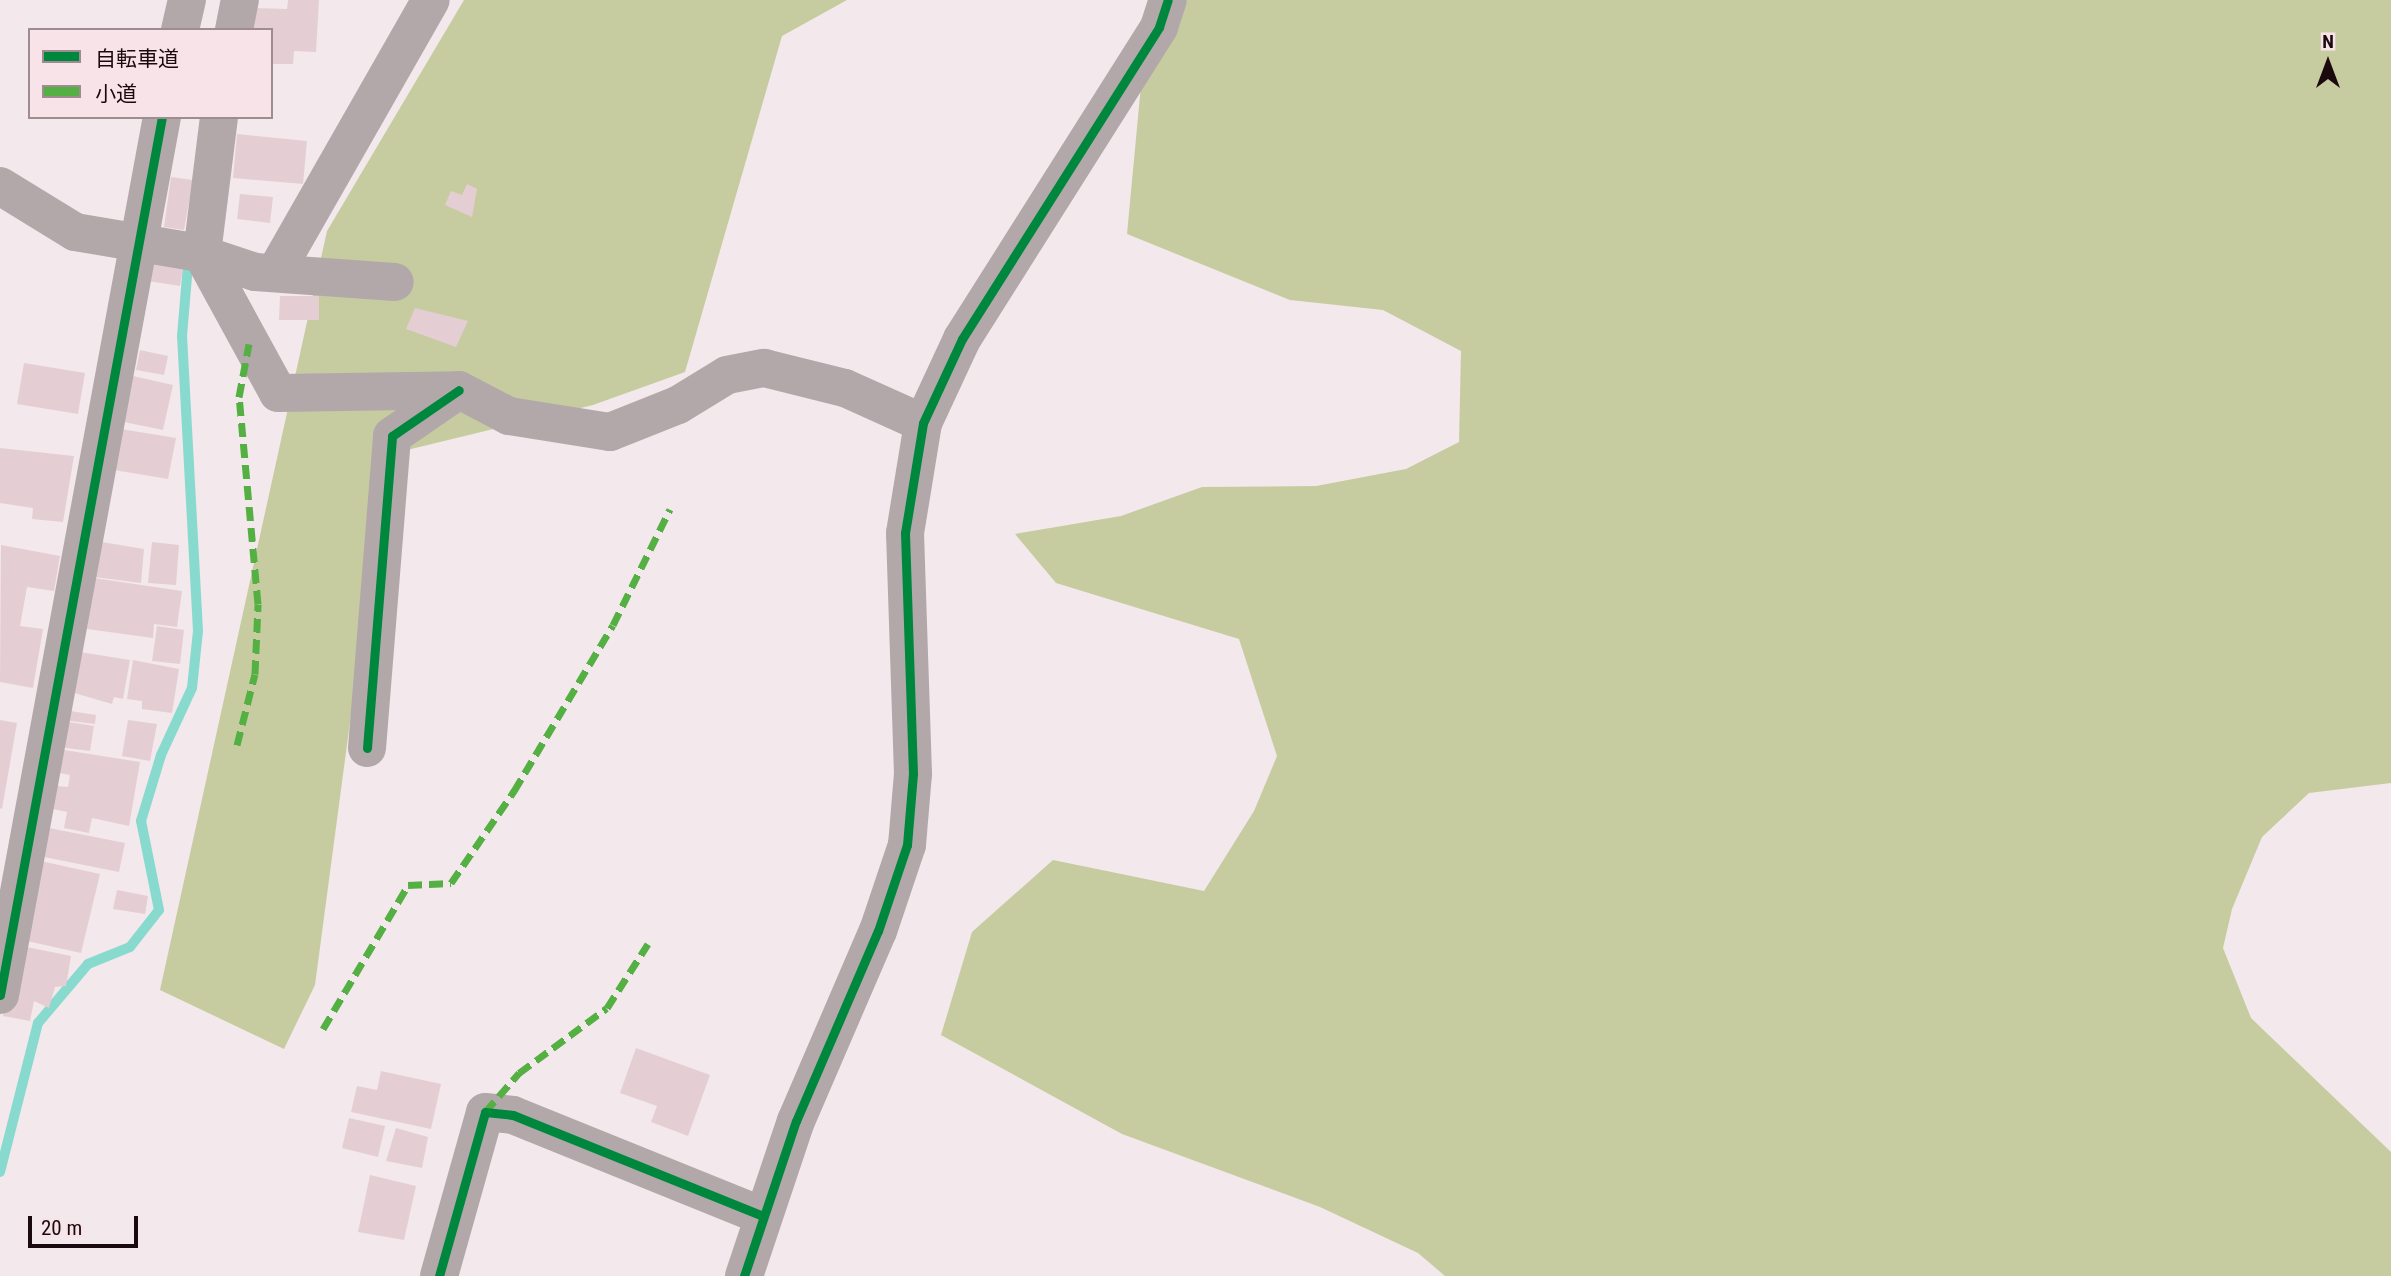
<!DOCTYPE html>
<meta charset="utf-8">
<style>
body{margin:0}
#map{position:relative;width:2391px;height:1276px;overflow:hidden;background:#f3e8eb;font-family:"Roboto Condensed","Noto Sans JP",sans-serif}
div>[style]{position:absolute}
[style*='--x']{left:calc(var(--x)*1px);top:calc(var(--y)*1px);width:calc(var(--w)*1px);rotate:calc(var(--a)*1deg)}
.forest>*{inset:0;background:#c6cca0}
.stream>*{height:10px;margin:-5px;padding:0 5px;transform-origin:5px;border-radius:5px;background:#89dace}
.building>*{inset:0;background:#e4ced4}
.minor>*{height:38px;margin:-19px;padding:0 19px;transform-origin:19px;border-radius:19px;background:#b2a8aa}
.quiet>*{height:7px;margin-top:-3.5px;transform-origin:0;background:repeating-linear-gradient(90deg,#55b044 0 14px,transparent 0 21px)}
.cycleway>*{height:9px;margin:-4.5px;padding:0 4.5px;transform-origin:4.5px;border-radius:4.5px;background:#00873e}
span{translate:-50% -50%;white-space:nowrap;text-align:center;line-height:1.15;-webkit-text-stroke:6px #f8e3e8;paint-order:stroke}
.legend{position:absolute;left:28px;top:28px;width:245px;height:91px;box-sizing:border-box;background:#f8e3e8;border:2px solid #9f8c91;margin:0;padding:9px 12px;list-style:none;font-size:21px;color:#1a090e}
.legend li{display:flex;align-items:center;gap:14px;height:35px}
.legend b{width:35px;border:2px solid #9f8c91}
.north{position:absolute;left:2293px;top:28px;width:70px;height:70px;-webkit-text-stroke:5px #f8e3e8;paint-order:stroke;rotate:0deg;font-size:19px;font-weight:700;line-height:28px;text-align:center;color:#1a090e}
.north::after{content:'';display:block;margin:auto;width:24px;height:32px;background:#1a090e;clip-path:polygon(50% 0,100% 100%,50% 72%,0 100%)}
.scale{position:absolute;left:28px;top:1216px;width:110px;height:32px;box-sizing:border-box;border:4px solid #1a090e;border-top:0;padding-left:9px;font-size:21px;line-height:24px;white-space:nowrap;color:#1a090e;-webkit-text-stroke:5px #f8e3e8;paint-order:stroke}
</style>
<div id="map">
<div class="forest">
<div style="clip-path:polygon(464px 0,847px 0,782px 36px,685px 372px,593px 405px,407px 450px,360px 647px,315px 985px,284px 1049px,160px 990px,327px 231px)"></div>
<div style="clip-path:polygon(1149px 0,2391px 0,2391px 783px,2309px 793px,2262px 837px,2232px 909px,2223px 948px,2251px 1018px,2391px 1152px,2391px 1276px,1445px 1276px,1418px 1253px,1320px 1207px,1122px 1134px,941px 1035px,972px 932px,1053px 860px,1204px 891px,1254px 811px,1277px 756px,1239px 639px,1056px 583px,1015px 534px,1121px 516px,1202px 487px,1316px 486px,1406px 469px,1459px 442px,1461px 351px,1383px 310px,1290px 300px,1127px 234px)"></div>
</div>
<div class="stream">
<div style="--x:0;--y:1172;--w:154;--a:-75.7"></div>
<div style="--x:38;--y:1023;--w:77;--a:-49.7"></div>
<div style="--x:88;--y:964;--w:45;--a:-22"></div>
<div style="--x:130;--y:947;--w:47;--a:-51.9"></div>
<div style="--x:159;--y:910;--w:91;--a:-101.4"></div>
<div style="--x:141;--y:821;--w:69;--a:-73.1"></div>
<div style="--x:161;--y:755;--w:74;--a:-65.2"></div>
<div style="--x:192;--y:688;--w:57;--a:-84"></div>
<div style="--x:198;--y:631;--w:295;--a:-93.1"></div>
<div style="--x:182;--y:336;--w:71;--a:-85.2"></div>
</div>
<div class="building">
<div style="clip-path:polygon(288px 0,319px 0,316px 52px,294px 51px,293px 64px,271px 64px,271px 30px,249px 30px,250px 8px,287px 9px)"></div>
<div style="clip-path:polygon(237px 134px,307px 141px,303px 184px,233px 178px)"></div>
<div style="clip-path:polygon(171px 177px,193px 180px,184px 230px,164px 227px)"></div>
<div style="clip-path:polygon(467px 184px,477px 189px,472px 217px,445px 205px,451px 191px,462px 195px)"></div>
<div style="clip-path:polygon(240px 194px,273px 197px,270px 223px,237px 219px)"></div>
<div style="clip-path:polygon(152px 257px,184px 262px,180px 286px,148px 281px)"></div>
<div style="clip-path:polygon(280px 296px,319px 296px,319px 320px,279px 320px)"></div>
<div style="clip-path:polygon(415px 308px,468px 321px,456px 347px,406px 329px)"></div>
<div style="clip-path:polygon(140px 350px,168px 356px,164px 375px,136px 370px)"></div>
<div style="clip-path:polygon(24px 363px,85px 373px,78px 414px,17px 404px)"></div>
<div style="clip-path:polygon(133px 376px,173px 385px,163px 430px,124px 422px)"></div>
<div style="clip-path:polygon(115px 428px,176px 438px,168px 479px,108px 469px)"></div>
<div style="clip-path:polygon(0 448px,74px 456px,63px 522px,32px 519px,33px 508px,0 503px)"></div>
<div style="clip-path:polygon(102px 542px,144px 549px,141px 583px,95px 577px)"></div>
<div style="clip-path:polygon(152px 542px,179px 545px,176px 585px,148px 583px)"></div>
<div style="clip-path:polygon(1px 545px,60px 556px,54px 591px,27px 587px,20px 626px,43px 629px,33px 688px,0 682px)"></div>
<div style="clip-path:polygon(94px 578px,182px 591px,177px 627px,154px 624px,153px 638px,87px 629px)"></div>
<div style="clip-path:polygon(157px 626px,184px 630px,180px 664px,152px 661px)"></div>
<div style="clip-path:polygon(80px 652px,130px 660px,123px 699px,114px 697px,112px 704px,71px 692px)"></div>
<div style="clip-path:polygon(133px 660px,179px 669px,172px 713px,142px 709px,142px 701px,127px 699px)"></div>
<div style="clip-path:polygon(64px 710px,96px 715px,95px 724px,63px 720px)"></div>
<div style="clip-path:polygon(0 720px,17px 723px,2px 809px,0 808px)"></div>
<div style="clip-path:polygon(128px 720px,157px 724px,150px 761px,122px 756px)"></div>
<div style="clip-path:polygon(62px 721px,94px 726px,90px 751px,58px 747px)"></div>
<div style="clip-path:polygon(58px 749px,140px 762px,129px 826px,92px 818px,89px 833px,64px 828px,67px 812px,53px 809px,57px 786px,68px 787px,70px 775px,54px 772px)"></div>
<div style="clip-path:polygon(44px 827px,125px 843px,119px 872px,39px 856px)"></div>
<div style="clip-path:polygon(27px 858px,100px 874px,81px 953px,18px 939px)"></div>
<div style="clip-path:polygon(117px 890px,148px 896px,145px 914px,113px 909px)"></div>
<div style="clip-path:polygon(22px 946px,71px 956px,66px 986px,55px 987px,49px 1008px,34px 1001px,30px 1021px,3px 1016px)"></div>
<div style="clip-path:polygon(636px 1048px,710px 1075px,688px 1136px,651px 1122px,657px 1106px,620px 1093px)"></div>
<div style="clip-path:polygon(381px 1071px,441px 1084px,431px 1129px,351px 1112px,357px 1086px,377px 1090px)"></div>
<div style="clip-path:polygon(349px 1118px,385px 1126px,378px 1157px,342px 1148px)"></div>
<div style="clip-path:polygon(396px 1128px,428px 1137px,422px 1168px,386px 1161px)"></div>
<div style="clip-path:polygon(370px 1175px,416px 1186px,404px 1240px,358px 1232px)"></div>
</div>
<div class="minor">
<div style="--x:180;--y:30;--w:31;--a:-77"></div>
<div style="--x:234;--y:30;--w:31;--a:-79"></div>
<div style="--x:219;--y:117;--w:138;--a:97.1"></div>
<div style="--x:202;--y:254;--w:158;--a:61.3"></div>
<div style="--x:278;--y:393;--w:181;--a:-0.9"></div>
<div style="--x:459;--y:390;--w:56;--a:27.5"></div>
<div style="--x:509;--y:416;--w:102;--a:9"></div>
<div style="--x:610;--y:432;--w:73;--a:-21.7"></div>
<div style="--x:678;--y:405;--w:57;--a:-31.5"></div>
<div style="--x:727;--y:375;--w:38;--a:-11"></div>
<div style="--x:764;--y:368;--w:83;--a:13.9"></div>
<div style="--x:845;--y:388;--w:85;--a:24.2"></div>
<div style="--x:0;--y:186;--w:88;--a:31.5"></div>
<div style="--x:75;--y:232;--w:122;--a:9.5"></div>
<div style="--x:195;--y:252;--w:63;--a:18.4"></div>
<div style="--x:255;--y:272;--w:140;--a:4.1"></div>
<div style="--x:275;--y:273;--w:314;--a:-60.3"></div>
<div style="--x:367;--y:748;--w:313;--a:-85.4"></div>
<div style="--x:392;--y:436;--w:81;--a:-34.5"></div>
<div style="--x:0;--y:995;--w:893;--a:-79.55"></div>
<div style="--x:439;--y:1276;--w:170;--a:-74.3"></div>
<div style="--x:485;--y:1112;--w:28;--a:6"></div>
<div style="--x:513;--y:1115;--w:267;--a:22"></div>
<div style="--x:744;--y:1276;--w:163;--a:-71.5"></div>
<div style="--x:796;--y:1121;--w:207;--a:-66.7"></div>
<div style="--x:878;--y:931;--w:91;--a:-71.4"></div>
<div style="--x:907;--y:845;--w:71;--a:-85.2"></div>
<div style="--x:913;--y:774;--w:241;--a:-91.9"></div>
<div style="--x:905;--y:533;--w:111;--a:-80.7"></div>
<div style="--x:923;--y:423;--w:93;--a:-65.1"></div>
<div style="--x:962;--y:339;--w:369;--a:-57.7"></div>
<div style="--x:1159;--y:27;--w:28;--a:-72"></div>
</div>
<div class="quiet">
<div style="--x:237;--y:745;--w:73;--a:-75.8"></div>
<div style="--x:255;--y:674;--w:70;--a:-87.5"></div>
<div style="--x:258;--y:604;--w:208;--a:-95.2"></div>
<div style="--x:239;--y:397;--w:54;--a:-79.3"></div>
<div style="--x:323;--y:1029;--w:167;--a:-59.4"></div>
<div style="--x:408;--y:885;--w:43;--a:-2.7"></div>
<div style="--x:451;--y:883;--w:112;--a:-55.6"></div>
<div style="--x:514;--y:791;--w:193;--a:-59.2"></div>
<div style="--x:613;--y:625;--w:129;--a:-63.8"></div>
<div style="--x:485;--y:1112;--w:52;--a:-48.9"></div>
<div style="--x:519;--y:1073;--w:109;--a:-36.5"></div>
<div style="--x:607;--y:1008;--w:76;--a:-57.4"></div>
</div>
<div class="cycleway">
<div style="--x:367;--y:748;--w:313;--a:-85.4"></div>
<div style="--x:392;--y:436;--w:81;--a:-34.5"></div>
<div style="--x:0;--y:995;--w:893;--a:-79.55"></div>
<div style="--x:439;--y:1276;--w:170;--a:-74.3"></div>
<div style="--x:485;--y:1112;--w:28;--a:6"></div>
<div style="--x:513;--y:1115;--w:267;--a:22"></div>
<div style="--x:744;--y:1276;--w:163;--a:-71.5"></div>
<div style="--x:796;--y:1121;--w:207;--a:-66.7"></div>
<div style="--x:878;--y:931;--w:91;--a:-71.4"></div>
<div style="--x:907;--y:845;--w:71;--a:-85.2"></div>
<div style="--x:913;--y:774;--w:241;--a:-91.9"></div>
<div style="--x:905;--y:533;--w:111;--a:-80.7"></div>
<div style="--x:923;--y:423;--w:93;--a:-65.1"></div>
<div style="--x:962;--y:339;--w:369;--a:-57.7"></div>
<div style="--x:1159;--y:27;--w:28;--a:-72"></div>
</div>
<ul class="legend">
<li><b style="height:9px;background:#00873e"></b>自転車道</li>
<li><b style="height:9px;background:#55b044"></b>小道</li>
</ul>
<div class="north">N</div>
<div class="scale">20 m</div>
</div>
